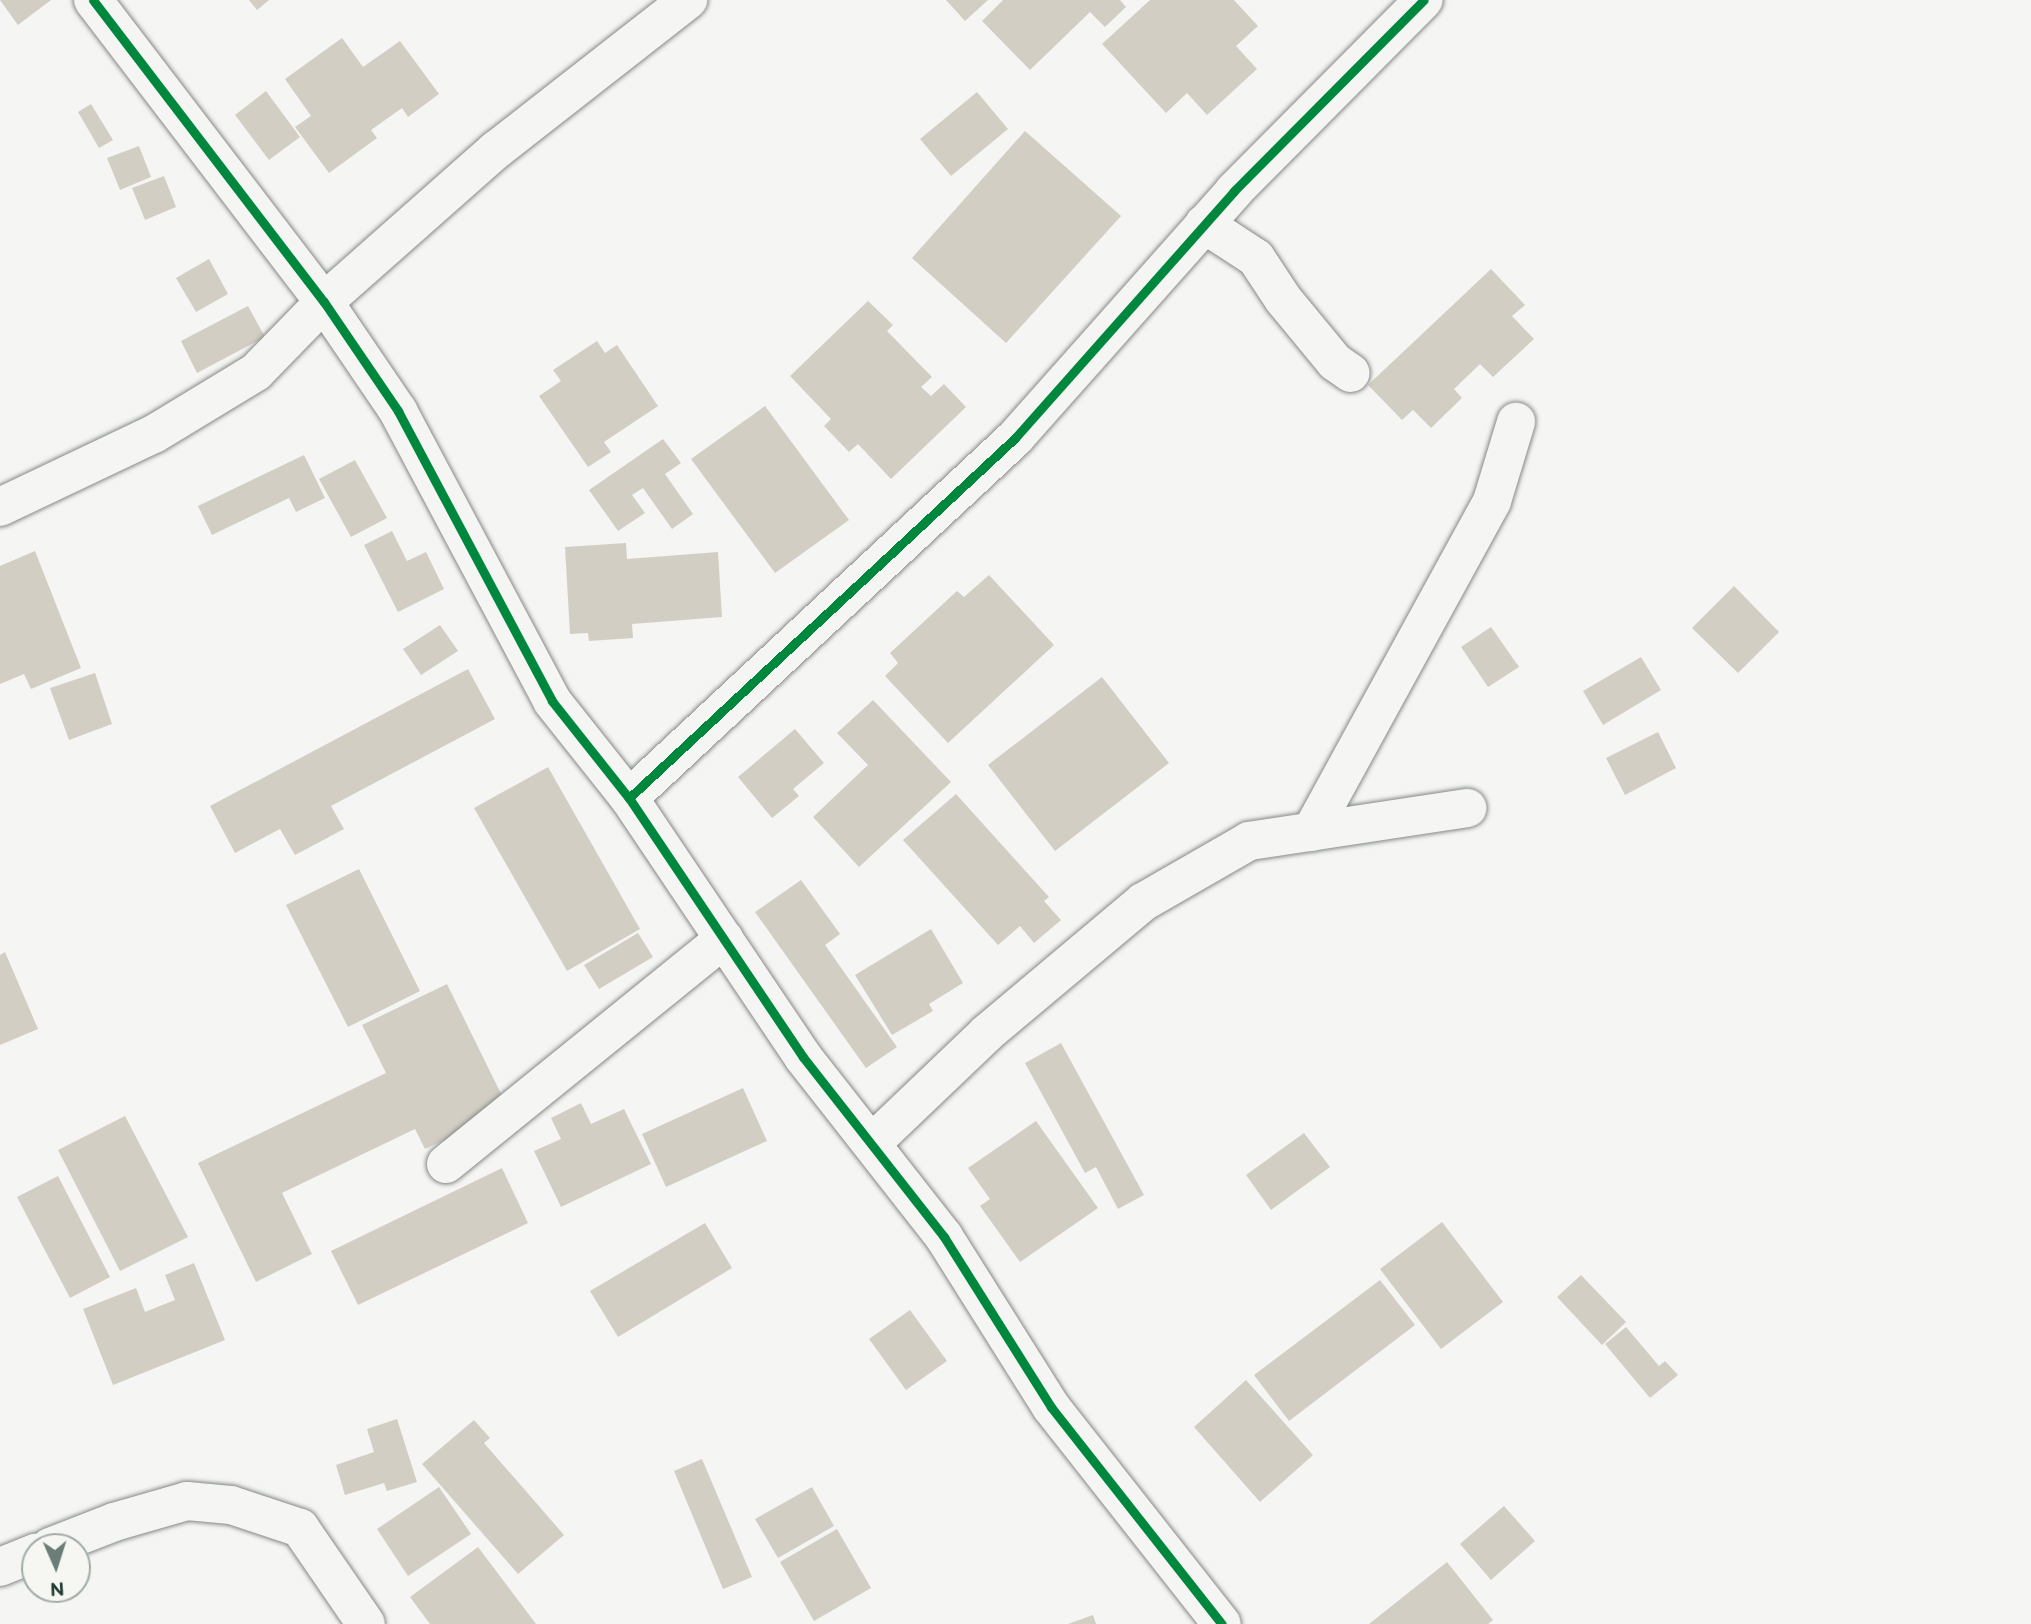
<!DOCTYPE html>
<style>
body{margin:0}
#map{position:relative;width:2031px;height:1624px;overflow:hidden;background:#f5f5f3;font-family:"Balsamiq Sans",sans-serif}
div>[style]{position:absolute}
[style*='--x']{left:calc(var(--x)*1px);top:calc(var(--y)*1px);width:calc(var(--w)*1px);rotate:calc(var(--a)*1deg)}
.building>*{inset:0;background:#d3cec4}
.roads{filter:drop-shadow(0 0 2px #858a88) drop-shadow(0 0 2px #858a88)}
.street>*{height:38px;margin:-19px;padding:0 19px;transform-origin:19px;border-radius:19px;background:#f5f5f3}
.cycleway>*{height:9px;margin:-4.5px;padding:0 4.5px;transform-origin:4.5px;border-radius:4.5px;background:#00873e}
span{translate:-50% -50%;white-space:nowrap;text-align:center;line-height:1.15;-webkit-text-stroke:6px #f6f6f2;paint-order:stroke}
.north{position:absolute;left:21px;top:1533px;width:70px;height:70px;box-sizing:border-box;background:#f6f6f2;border:2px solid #a0aca6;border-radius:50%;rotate:177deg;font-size:19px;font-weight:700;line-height:28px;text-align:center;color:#1f3d34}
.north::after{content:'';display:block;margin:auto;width:24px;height:32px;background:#6a7d77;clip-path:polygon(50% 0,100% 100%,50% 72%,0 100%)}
</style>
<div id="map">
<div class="building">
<div style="clip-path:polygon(0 0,51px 0,18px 25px)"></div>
<div style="clip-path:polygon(249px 0,269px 0,257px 10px)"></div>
<div style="clip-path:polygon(946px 0,988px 0,965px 21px)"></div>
<div style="clip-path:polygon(1003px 0,1120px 0,1126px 7px,1105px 27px,1090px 12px,1030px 70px,982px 21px)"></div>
<div style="clip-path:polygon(1150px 0,1234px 0,1258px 26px,1236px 46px,1257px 69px,1207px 115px,1187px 93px,1166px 113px,1102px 44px)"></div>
<div style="clip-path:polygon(342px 38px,363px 67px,400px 41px,439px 94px,408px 117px,402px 108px,371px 130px,377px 138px,329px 173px,295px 127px,311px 116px,285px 79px)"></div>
<div style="clip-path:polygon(266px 91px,300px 137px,269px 160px,235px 115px)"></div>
<div style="clip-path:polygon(977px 92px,1008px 129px,951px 176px,920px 139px)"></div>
<div style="clip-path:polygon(91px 104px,113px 140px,99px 148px,78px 112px)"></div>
<div style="clip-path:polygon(1025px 131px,1121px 216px,1006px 343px,912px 258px)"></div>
<div style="clip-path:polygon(139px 146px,151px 177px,120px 190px,107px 158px)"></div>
<div style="clip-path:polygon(164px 176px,176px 207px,145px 220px,132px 188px)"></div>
<div style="clip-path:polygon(209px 259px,228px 294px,196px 312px,176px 278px)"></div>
<div style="clip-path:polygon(1491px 269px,1525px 305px,1512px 316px,1534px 339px,1493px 377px,1480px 364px,1454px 389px,1462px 398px,1431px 428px,1413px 410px,1402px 420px,1368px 385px)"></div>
<div style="clip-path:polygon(868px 301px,893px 325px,887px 331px,932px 377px,921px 387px,931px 396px,944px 384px,966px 407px,891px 479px,858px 444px,849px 452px,824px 426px,831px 419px,790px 376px)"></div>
<div style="clip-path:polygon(248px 306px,265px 337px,197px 373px,181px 341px)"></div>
<div style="clip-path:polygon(597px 341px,605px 353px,617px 345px,658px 406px,604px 442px,611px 452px,588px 467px,539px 396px,561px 381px,553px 370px)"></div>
<div style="clip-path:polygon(765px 406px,849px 520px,775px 573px,691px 459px)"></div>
<div style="clip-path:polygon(663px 439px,681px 463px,665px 474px,693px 514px,672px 529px,643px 488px,632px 495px,645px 513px,618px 531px,589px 490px)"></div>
<div style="clip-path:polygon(304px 455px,325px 498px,296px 512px,289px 498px,212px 535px,198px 506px)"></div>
<div style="clip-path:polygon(355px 460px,387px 518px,351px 537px,319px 479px)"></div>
<div style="clip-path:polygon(392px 531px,407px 561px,426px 552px,444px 589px,398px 612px,364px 545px)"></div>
<div style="clip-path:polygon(626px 543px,627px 559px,718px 552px,722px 617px,632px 624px,633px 638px,589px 641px,588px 633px,570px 634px,565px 547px)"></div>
<div style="clip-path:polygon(35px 551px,81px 668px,31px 689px,24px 674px,0 684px,0 566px)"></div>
<div style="clip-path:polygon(989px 575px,1054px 645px,948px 743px,885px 676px,898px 663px,890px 653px,957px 591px,964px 597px)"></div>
<div style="clip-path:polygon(1734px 586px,1779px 632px,1738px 673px,1692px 628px)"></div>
<div style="clip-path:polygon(440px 625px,458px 651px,421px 675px,403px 649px)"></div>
<div style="clip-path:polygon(1491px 627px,1519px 667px,1488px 687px,1461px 647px)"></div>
<div style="clip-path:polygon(1641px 657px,1661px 690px,1603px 725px,1583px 691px)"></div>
<div style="clip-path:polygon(468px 669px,495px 719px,331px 806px,344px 829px,295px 855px,280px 829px,235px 853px,210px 806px)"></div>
<div style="clip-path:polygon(95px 673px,112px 724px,69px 740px,50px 688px)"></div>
<div style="clip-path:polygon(1102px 677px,1169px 763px,1055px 851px,988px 765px)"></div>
<div style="clip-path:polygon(873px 700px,951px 782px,859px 867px,813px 817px,868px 765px,837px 733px)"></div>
<div style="clip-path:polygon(795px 729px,824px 763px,793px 789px,799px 796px,772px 818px,738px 777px)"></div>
<div style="clip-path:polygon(1658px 732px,1676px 768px,1625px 795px,1606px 758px)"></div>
<div style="clip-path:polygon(548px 767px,640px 929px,567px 971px,474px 808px)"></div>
<div style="clip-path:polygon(956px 794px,1049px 897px,1044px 901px,1061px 920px,1034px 943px,1020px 926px,998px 945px,903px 840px)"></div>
<div style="clip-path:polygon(359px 869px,420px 991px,348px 1027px,286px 905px)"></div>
<div style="clip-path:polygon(801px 880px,840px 934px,825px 945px,897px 1047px,866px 1068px,755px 912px)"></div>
<div style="clip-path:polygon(931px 929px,963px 983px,929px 1004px,933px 1011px,892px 1035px,855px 975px)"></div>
<div style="clip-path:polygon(638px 933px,653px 957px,599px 989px,584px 965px)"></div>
<div style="clip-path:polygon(5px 952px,38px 1029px,0 1045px,0 955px)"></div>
<div style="clip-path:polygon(447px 984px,509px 1110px,425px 1149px,415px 1129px,282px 1193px,312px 1254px,256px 1282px,198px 1163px,386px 1073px,362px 1025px)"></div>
<div style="clip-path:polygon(1061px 1043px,1144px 1195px,1118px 1209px,1096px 1167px,1085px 1173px,1025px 1063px)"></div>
<div style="clip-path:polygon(743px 1088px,767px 1141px,666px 1187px,642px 1134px)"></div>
<div style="clip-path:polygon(581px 1103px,591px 1124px,624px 1109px,651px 1164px,561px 1207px,534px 1151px,561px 1139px,551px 1118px)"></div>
<div style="clip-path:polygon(125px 1116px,188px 1237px,120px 1271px,58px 1150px)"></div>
<div style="clip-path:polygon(1036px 1121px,1098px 1208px,1020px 1262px,980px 1206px,990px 1199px,968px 1168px)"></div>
<div style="clip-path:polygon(1304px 1133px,1330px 1167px,1271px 1210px,1246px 1175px)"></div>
<div style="clip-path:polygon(502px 1168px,528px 1223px,358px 1305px,331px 1251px)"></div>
<div style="clip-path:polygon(58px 1176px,110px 1277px,70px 1298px,17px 1197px)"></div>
<div style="clip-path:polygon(1442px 1222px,1503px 1302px,1441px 1349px,1380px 1269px)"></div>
<div style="clip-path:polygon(705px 1223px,732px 1268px,618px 1337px,590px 1291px)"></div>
<div style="clip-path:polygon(194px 1263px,225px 1340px,113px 1385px,83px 1309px,136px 1288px,145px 1312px,175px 1300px,165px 1275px)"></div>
<div style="clip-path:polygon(1581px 1275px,1626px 1322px,1602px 1345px,1557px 1297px)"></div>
<div style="clip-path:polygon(1380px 1280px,1415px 1325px,1289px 1421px,1254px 1375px)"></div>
<div style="clip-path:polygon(910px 1310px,947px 1361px,906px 1390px,869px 1339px)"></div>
<div style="clip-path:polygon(1626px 1327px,1659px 1366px,1665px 1361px,1678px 1375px,1650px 1398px,1605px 1344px)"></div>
<div style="clip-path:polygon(1246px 1380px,1313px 1455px,1260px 1502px,1194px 1427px)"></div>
<div style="clip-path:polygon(397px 1419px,417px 1482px,387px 1491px,384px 1483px,345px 1495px,336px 1465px,374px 1452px,367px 1429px)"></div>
<div style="clip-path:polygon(474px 1420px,490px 1438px,484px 1443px,564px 1535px,518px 1574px,422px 1464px)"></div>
<div style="clip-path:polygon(702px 1459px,752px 1577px,723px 1589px,674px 1471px)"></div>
<div style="clip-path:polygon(439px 1487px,471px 1534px,408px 1576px,377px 1529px)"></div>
<div style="clip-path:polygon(812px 1487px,834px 1526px,778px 1558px,755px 1519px)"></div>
<div style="clip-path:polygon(1504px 1506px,1535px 1541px,1491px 1580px,1460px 1544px)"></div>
<div style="clip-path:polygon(837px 1529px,871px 1588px,814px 1621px,780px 1562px)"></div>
<div style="clip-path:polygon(478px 1547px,536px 1624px,430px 1624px,410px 1597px)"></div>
<div style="clip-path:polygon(1447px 1562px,1493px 1620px,1488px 1624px,1369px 1624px)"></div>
<div style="clip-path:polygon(1093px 1615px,1096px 1624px,1068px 1624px)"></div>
</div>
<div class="roads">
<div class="street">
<div style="--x:93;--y:0;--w:380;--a:52.6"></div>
<div style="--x:324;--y:302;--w:132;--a:55.8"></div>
<div style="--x:398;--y:411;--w:328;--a:62"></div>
<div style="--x:552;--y:701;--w:124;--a:51.6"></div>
<div style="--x:629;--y:798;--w:312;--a:56.1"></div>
<div style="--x:803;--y:1057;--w:229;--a:51.9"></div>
<div style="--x:944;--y:1237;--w:201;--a:57.8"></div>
<div style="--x:1051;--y:1407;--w:276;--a:51.8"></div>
<div style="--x:1204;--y:224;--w:62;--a:33.2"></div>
<div style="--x:1256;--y:258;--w:49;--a:56.6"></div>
<div style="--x:1283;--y:299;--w:82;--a:50.5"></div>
<div style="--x:1335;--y:362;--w:19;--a:35"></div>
<div style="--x:0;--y:507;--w:170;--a:-25.4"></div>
<div style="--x:154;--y:434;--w:119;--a:-31.3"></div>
<div style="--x:256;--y:372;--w:98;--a:-45.8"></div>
<div style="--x:324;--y:302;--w:230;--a:-41.5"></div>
<div style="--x:496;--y:150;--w:244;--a:-38"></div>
<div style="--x:629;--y:798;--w:528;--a:-43"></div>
<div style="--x:1015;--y:438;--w:330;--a:-48.4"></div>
<div style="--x:1234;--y:191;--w:269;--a:-45.2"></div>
<div style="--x:1311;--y:832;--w:377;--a:-61.3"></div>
<div style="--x:1492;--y:501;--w:83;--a:-73.1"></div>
<div style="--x:872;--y:1143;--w:159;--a:-43.7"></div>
<div style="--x:987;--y:1033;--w:204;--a:-40"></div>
<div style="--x:1143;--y:902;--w:122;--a:-29.9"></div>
<div style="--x:1249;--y:841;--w:221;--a:-8.6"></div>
<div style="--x:446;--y:1164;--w:358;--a:-39"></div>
<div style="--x:50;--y:1547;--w:69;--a:-21.3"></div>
<div style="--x:114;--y:1522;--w:76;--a:-16"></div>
<div style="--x:187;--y:1501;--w:44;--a:5.2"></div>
<div style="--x:231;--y:1505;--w:73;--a:18.4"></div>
<div style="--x:300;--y:1528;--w:116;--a:55.5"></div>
<div style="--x:0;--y:1567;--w:38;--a:-22"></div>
</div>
</div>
<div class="cycleway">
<div style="--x:93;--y:0;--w:380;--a:52.6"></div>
<div style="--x:324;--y:302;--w:132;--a:55.8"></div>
<div style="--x:398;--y:411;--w:328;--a:62"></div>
<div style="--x:552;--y:701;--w:124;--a:51.6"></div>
<div style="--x:629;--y:798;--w:312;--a:56.1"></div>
<div style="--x:803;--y:1057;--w:229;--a:51.9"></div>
<div style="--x:944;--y:1237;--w:201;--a:57.8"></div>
<div style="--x:1051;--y:1407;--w:276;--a:51.8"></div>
<div style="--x:629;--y:798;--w:528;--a:-43"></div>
<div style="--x:1015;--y:438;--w:330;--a:-48.4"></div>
<div style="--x:1234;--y:191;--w:269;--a:-45.2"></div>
</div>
<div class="north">N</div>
</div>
